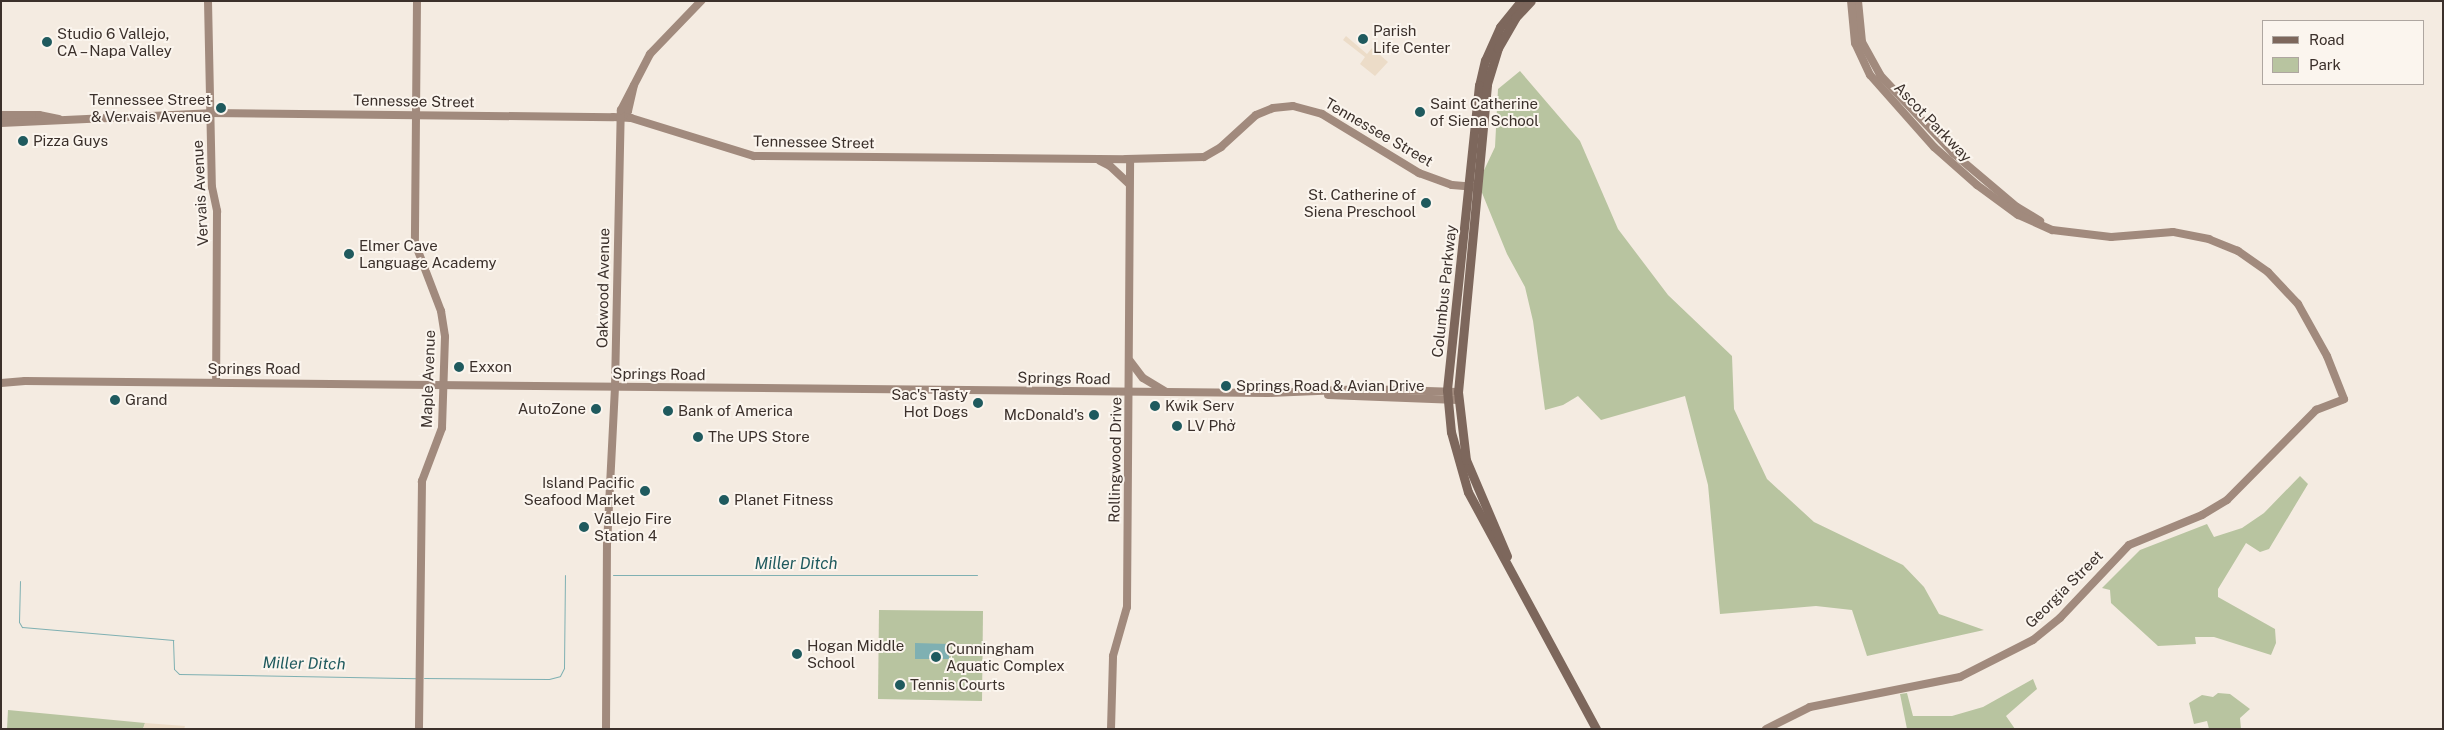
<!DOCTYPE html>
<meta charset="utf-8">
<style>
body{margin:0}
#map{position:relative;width:2444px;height:730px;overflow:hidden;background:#f4ebe1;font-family:"Public Sans",sans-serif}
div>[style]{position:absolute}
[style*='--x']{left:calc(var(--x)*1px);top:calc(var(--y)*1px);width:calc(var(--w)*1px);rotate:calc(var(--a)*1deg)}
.green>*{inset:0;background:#b8c4a0}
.plaza>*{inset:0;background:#ecdcc8}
.water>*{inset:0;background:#7fb0b2}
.stream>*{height:1px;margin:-0.5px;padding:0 0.5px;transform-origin:0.5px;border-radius:0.5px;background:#7fb0b2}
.secondary>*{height:8px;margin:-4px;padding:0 4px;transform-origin:4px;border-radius:4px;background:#a18a7d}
.primary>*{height:9px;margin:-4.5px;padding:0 4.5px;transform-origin:4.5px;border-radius:4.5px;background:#7d675c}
.dots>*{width:14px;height:14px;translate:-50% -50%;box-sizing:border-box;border:2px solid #fbf5ee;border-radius:50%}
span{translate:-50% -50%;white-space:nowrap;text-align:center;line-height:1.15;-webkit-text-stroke:4px #fbf5ee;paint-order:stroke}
.poi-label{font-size:15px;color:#3b302b}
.left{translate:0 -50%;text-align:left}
.right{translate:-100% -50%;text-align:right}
.street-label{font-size:15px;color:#3b302b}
.water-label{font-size:16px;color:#1f5a5e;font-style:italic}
.frame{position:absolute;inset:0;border:2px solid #3b302b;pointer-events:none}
.legend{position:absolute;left:2262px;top:20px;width:162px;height:65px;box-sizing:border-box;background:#fbf5ee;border:1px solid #aea6a0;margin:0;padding:6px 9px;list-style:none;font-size:15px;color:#3b302b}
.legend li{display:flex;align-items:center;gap:10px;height:25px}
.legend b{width:25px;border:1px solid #aea6a0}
</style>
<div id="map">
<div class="green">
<div style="clip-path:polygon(1520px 71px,1580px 141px,1618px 229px,1668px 295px,1732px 356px,1734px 409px,1767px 479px,1814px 522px,1903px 565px,1924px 587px,1939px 614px,1984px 630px,1867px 656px,1852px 610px,1816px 606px,1720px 614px,1708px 485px,1685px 396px,1601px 420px,1578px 396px,1563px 405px,1545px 410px,1533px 321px,1525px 287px,1507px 254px,1478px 183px,1495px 147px,1498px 89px)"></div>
<div style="clip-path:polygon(2300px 476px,2308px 484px,2269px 549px,2260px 552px,2246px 543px,2218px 589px,2218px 597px,2275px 629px,2276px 643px,2271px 655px,2214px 637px,2195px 637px,2196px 644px,2158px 646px,2111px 603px,2110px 590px,2102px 588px,2140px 550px,2207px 524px,2214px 537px,2242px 528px,2264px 513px)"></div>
<div style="clip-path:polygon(879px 610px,983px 611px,982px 701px,878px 699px)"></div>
<div style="clip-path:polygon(2033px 679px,2037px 689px,2006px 716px,2015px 729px,1907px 729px,1900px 694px,1907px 693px,1913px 716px,1952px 716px,1983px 707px)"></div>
<div style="clip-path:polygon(2218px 693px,2230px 694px,2250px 709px,2240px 718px,2241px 729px,2209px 729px,2207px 721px,2194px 724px,2189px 703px,2202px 695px,2213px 697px)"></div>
<div style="clip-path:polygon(8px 710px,145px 723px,143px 729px,7px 729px)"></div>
</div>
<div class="plaza">
<div style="clip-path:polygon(1346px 36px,1367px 54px,1372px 48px,1388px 62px,1375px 76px,1360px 64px,1365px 57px,1343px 40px)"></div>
<div style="clip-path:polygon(145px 723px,185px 726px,184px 729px,143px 729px)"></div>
</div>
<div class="water">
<div style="clip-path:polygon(915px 643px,949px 644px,949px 659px,915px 659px)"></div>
</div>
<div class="stream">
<div style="--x:613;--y:575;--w:364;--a:0"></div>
<div style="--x:20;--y:581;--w:41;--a:91.4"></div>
<div style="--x:19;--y:622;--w:6;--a:59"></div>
<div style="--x:22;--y:627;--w:152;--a:4.9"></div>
<div style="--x:173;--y:640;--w:29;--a:88"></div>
<div style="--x:174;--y:669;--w:7;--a:45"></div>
<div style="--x:179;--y:674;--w:238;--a:1"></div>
<div style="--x:424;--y:678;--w:125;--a:0.5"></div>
<div style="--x:549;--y:679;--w:11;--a:-15"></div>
<div style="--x:560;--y:676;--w:9;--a:-63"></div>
<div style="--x:564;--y:668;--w:93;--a:-89.4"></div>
</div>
<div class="secondary">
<div style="--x:208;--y:1;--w:186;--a:88.8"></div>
<div style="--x:212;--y:187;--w:25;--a:78"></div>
<div style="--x:217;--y:211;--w:171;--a:90.3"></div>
<div style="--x:417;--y:1;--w:242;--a:90.5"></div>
<div style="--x:415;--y:243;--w:73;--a:69.1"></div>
<div style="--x:441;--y:311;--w:26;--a:81"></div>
<div style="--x:445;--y:337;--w:91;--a:91.9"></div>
<div style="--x:442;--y:428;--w:57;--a:110.7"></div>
<div style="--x:422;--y:481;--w:248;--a:90.7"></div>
<div style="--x:1858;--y:1;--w:41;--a:84.4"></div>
<div style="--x:1862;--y:42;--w:38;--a:61"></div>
<div style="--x:1880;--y:75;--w:107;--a:46.9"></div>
<div style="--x:1953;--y:153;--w:84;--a:40.2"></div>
<div style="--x:2017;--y:207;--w:27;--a:31"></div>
<div style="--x:1;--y:115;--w:38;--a:0"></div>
<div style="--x:39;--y:115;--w:20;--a:11"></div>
<div style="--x:622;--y:118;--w:9;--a:-49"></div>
<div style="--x:628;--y:111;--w:26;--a:-77"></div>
<div style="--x:1;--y:123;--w:209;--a:-2.7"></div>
<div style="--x:210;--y:113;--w:403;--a:0.6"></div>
<div style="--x:613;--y:117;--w:18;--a:3"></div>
<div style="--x:631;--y:118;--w:129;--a:17.2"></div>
<div style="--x:754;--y:156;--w:372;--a:0.5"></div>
<div style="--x:1126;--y:159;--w:78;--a:-1.5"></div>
<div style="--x:1204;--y:157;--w:20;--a:-30"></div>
<div style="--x:1221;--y:147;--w:47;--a:-42.4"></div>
<div style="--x:1256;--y:115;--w:18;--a:-22"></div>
<div style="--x:1273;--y:108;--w:20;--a:-6"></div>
<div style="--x:1293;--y:106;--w:30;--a:15"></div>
<div style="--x:1322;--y:114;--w:114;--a:31.3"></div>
<div style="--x:1419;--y:173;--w:35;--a:20"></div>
<div style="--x:1452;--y:185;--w:21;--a:5"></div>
<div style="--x:1100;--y:161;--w:11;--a:27"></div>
<div style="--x:1110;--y:166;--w:26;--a:43"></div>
<div style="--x:1130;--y:361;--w:21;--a:53"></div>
<div style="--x:1143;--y:378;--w:27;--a:31"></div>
<div style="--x:1;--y:383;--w:24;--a:-5"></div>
<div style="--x:25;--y:381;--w:1243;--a:0.55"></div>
<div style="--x:1268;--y:393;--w:97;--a:-2.4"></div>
<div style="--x:1365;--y:389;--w:93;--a:1.8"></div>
<div style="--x:1328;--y:395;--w:130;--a:2.2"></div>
<div style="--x:606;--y:729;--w:184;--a:-89.7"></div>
<div style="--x:607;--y:545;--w:158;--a:-87.1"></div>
<div style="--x:615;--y:387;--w:277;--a:-88.8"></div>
<div style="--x:621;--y:110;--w:63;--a:-62.6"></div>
<div style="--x:650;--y:54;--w:74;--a:-46.1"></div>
<div style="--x:1111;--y:729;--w:73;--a:-88.4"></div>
<div style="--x:1113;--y:656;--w:51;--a:-74.1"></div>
<div style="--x:1127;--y:607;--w:448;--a:-89.6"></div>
<div style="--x:1766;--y:729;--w:49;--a:-26.6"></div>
<div style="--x:1810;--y:707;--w:153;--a:-11.3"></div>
<div style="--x:1960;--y:677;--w:82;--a:-26.9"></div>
<div style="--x:2033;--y:640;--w:35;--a:-39"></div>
<div style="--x:2060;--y:618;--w:100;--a:-46.6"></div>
<div style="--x:2129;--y:545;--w:79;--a:-22.3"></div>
<div style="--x:2202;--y:515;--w:29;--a:-31"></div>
<div style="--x:2227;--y:500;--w:127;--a:-45.3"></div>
<div style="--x:2316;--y:410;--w:30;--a:-21"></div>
<div style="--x:2344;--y:399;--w:46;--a:-111.6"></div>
<div style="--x:2327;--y:356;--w:60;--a:-119.1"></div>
<div style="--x:2298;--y:304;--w:44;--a:-133.2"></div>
<div style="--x:2268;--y:272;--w:37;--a:-145"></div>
<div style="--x:2238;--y:251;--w:31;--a:-158"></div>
<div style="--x:2209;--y:239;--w:37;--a:-169"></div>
<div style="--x:2173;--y:232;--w:62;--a:175.4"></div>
<div style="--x:2111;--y:237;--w:59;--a:-173.2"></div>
<div style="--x:2052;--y:230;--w:37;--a:-156"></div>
<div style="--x:2018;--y:215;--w:51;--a:-143.8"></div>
<div style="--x:1977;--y:185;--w:57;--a:-138.5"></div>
<div style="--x:1934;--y:147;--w:96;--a:-131.6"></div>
<div style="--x:1870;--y:75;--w:35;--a:-115"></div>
<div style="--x:1855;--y:43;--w:42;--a:-95.4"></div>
</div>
<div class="primary">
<div style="--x:1521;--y:1;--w:33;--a:129"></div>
<div style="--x:1500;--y:27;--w:36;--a:114"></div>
<div style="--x:1485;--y:60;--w:26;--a:103"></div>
<div style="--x:1479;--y:85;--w:307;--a:96"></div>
<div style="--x:1447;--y:390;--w:42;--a:84.6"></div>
<div style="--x:1451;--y:432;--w:62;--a:74.2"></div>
<div style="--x:1468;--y:492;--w:269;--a:61.6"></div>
<div style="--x:1507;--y:556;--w:104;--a:-113.1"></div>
<div style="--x:1466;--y:460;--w:68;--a:-96.7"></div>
<div style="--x:1458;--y:392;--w:309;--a:-84.6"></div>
<div style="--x:1487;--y:84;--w:38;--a:-73"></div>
<div style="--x:1498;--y:48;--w:34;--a:-60"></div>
<div style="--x:1515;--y:18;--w:23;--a:-47"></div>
</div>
<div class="dots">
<div style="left:1363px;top:39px;background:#1f5a5e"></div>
<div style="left:47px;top:42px;background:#1f5a5e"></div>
<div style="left:221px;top:108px;background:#1f5a5e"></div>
<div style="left:1420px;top:112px;background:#1f5a5e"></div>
<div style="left:23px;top:141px;background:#1f5a5e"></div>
<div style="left:1426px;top:203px;background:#1f5a5e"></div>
<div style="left:349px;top:254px;background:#1f5a5e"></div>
<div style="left:459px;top:367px;background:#1f5a5e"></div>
<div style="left:1226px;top:386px;background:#1f5a5e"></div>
<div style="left:115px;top:400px;background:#1f5a5e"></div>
<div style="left:978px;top:403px;background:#1f5a5e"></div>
<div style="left:1155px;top:406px;background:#1f5a5e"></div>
<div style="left:596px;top:409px;background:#1f5a5e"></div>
<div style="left:668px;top:411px;background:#1f5a5e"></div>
<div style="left:1094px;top:415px;background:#1f5a5e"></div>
<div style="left:1177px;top:426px;background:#1f5a5e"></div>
<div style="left:698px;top:437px;background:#1f5a5e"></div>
<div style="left:645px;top:491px;background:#1f5a5e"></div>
<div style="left:724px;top:500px;background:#1f5a5e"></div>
<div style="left:584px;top:527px;background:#1f5a5e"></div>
<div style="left:797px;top:654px;background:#1f5a5e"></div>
<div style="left:936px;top:657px;background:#1f5a5e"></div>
<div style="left:900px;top:685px;background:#1f5a5e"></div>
</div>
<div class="poi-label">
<span class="left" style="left:1373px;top:39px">Parish<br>Life Center</span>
<span class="left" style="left:57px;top:42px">Studio 6 Vallejo,<br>CA – Napa Valley</span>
<span class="right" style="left:211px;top:108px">Tennessee Street<br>&amp; Vervais Avenue</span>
<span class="left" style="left:1430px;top:112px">Saint Catherine<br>of Siena School</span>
<span class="left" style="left:33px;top:141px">Pizza Guys</span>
<span class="right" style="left:1416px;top:203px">St. Catherine of<br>Siena Preschool</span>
<span class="left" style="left:359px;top:254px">Elmer Cave<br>Language Academy</span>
<span class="left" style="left:469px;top:367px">Exxon</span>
<span class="left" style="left:1236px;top:386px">Springs Road &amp; Avian Drive</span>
<span class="right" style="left:968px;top:403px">Sac's Tasty<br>Hot Dogs</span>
<span class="left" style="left:125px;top:400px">Grand</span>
<span class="left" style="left:1165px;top:406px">Kwik Serv</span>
<span class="right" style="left:586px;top:409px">AutoZone</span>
<span class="left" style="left:678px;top:411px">Bank of America</span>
<span class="right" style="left:1084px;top:415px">McDonald's</span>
<span class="left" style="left:1187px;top:426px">LV Phở</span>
<span class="left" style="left:708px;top:437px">The UPS Store</span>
<span class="right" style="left:635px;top:491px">Island Pacific<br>Seafood Market</span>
<span class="left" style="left:734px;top:500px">Planet Fitness</span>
<span class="left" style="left:594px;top:527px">Vallejo Fire<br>Station 4</span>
<span class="left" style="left:807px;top:654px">Hogan Middle<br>School</span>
<span class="left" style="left:946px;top:657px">Cunningham<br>Aquatic Complex</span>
<span class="left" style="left:910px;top:685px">Tennis Courts</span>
</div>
<div class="street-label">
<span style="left:414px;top:101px;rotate:1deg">Tennessee Street</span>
<span style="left:1933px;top:122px;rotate:46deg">Ascot Parkway</span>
<span style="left:1379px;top:132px;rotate:30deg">Tennessee Street</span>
<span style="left:814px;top:142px;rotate:1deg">Tennessee Street</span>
<span style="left:200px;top:193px;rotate:-93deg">Vervais Avenue</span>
<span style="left:603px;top:288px;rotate:-89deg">Oakwood Avenue</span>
<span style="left:1444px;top:291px;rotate:-84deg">Columbus Parkway</span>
<span style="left:254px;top:369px">Springs Road</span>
<span style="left:659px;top:374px;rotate:1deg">Springs Road</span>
<span style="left:1064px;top:378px;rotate:1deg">Springs Road</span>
<span style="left:428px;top:379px;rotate:-88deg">Maple Avenue</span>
<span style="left:1115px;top:460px;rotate:-89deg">Rollingwood Drive</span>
<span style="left:2064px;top:589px;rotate:-45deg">Georgia Street</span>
</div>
<div class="water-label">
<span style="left:796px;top:564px">Miller Ditch</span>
<span style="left:304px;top:664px;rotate:1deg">Miller Ditch</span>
</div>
<div class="frame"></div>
<ul class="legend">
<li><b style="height:6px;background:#7d675c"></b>Road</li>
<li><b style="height:14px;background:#b8c4a0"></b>Park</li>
</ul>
</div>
